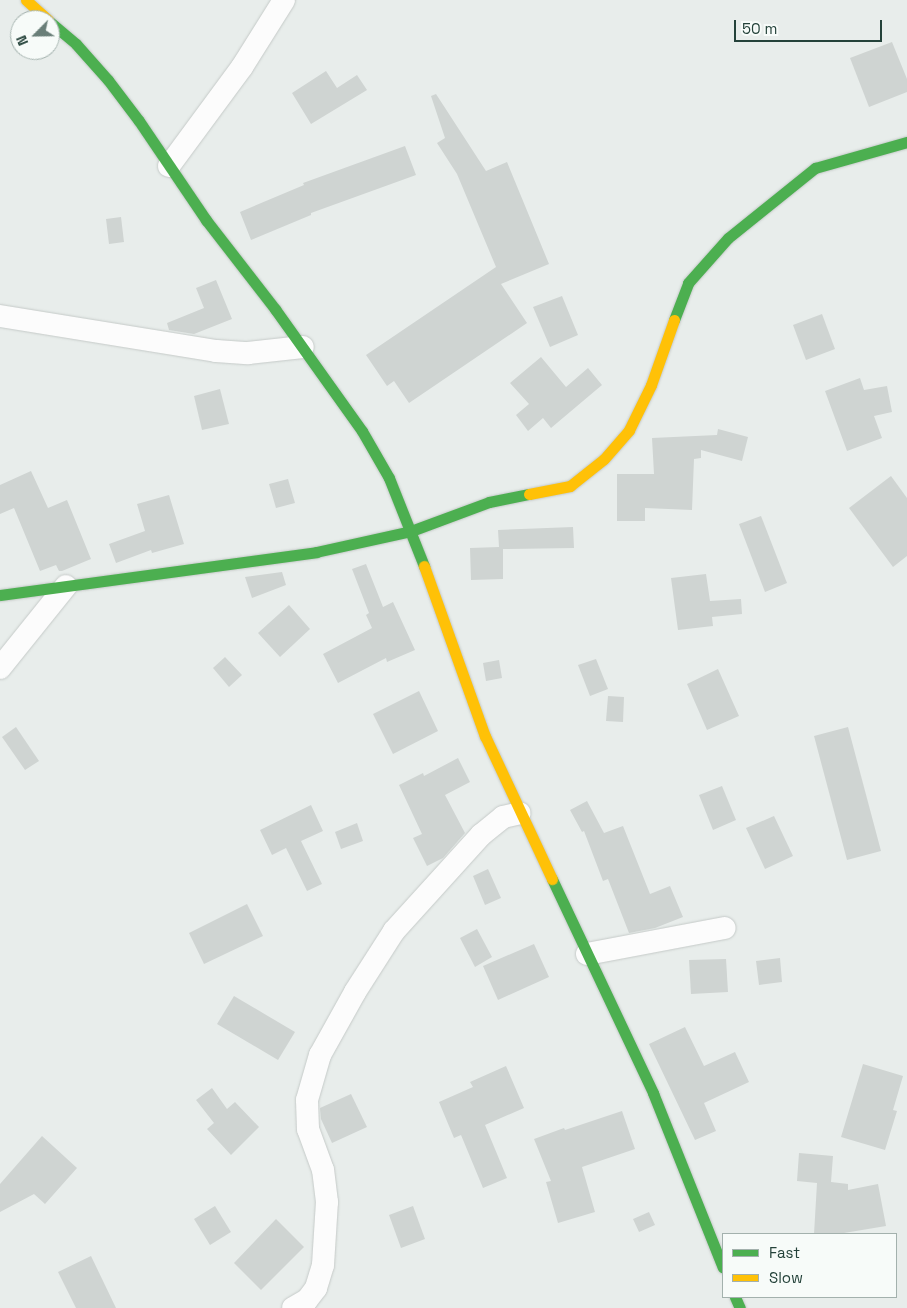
<!DOCTYPE html>
<style>
body{margin:0}
#map{position:relative;width:907px;height:1308px;overflow:hidden;background:#e8edeb;font-family:"Space Grotesk",sans-serif}
div>[style]{position:absolute}
[style*='--x']{left:calc(var(--x)*1px);top:calc(var(--y)*1px);width:calc(var(--w)*1px);rotate:calc(var(--a)*1deg)}
.building>*{inset:0;background:#cfd4d2}
.roads{filter:drop-shadow(0 0 1px #c5cac8) drop-shadow(0 0 1px #c5cac8)}
.street>*{height:22px;margin:-11px;padding:0 11px;transform-origin:11px;border-radius:11px;background:#fcfcfc}
.fast>*{height:11px;margin:-5.5px;padding:0 5.5px;transform-origin:5.5px;border-radius:5.5px;background:#4caf50}
.slow>*{height:11px;margin:-5.5px;padding:0 5.5px;transform-origin:5.5px;border-radius:5.5px;background:#ffc107}
span{translate:-50% -50%;white-space:nowrap;text-align:center;line-height:1.15;-webkit-text-stroke:4px #f7fbf9;paint-order:stroke}
.legend{position:absolute;left:722px;top:1233px;width:175px;height:65px;box-sizing:border-box;background:#f7fbf9;border:1px solid #a3b1ad;margin:0;padding:6px 9px;list-style:none;font-size:15px;color:#24423a}
.legend li{display:flex;align-items:center;gap:10px;height:25px}
.legend b{width:25px;border:1px solid #a3b1ad}
.north{position:absolute;left:10px;top:10px;width:50px;height:50px;box-sizing:border-box;background:#f7fbf9;border:1px solid #a3b1ad;border-radius:50%;rotate:247deg;font-size:14px;font-weight:700;line-height:20px;text-align:center;color:#24423a}
.north::after{content:'';display:block;margin:auto;width:18px;height:22px;background:#697e78;clip-path:polygon(50% 0,100% 100%,50% 72%,0 100%)}
.scale{position:absolute;left:734px;top:20px;width:148px;height:22px;box-sizing:border-box;border:2px solid #24423a;border-top:0;padding-left:6px;font-size:15px;line-height:18px;white-space:nowrap;color:#24423a;-webkit-text-stroke:4px #f7fbf9;paint-order:stroke}
</style>
<div id="map">
<div class="building">
<div style="clip-path:polygon(892px 42px,907px 79px,907px 92px,869px 107px,850px 58px)"></div>
<div style="clip-path:polygon(326px 71px,337px 88px,357px 75px,367px 90px,311px 124px,292px 93px)"></div>
<div style="clip-path:polygon(436px 94px,486px 171px,507px 162px,549px 264px,501px 284px,527px 323px,409px 403px,394px 381px,387px 386px,366px 355px,496px 267px,457px 174px,437px 143px,445px 138px,431px 96px)"></div>
<div style="clip-path:polygon(405px 146px,416px 175px,311px 213px,311px 215px,251px 240px,240px 212px,304px 185px,303px 183px)"></div>
<div style="clip-path:polygon(121px 217px,124px 242px,109px 244px,106px 219px)"></div>
<div style="clip-path:polygon(216px 280px,232px 319px,194px 334px,169px 330px,167px 323px,204px 308px,196px 288px)"></div>
<div style="clip-path:polygon(562px 296px,578px 335px,550px 347px,533px 307px)"></div>
<div style="clip-path:polygon(822px 314px,835px 349px,806px 360px,793px 325px)"></div>
<div style="clip-path:polygon(541px 357px,566px 387px,588px 368px,602px 385px,551px 428px,543px 418px,528px 431px,516px 415px,529px 404px,510px 383px)"></div>
<div style="clip-path:polygon(860px 378px,864px 390px,887px 386px,892px 412px,874px 416px,882px 438px,847px 451px,825px 391px)"></div>
<div style="clip-path:polygon(220px 389px,229px 424px,202px 430px,194px 396px)"></div>
<div style="clip-path:polygon(718px 429px,748px 437px,742px 461px,701px 450px,701px 458px,694px 459px,692px 510px,645px 508px,645px 521px,617px 521px,617px 474px,654px 474px,652px 438px,717px 435px)"></div>
<div style="clip-path:polygon(31px 471px,48px 508px,67px 500px,91px 559px,62px 571px,59px 571px,56px 565px,40px 571px,14px 508px,0 514px,0 485px)"></div>
<div style="clip-path:polygon(891px 476px,907px 498px,907px 556px,893px 567px,849px 508px)"></div>
<div style="clip-path:polygon(288px 479px,295px 503px,276px 508px,269px 484px)"></div>
<div style="clip-path:polygon(169px 495px,184px 544px,152px 553px,151px 550px,116px 563px,109px 544px,145px 531px,137px 504px)"></div>
<div style="clip-path:polygon(761px 516px,787px 583px,765px 592px,739px 524px)"></div>
<div style="clip-path:polygon(573px 527px,574px 548px,503px 549px,503px 579px,471px 580px,470px 548px,499px 547px,498px 530px)"></div>
<div style="clip-path:polygon(366px 564px,383px 607px,393px 602px,415px 650px,387px 662px,386px 658px,338px 683px,323px 654px,372px 628px,366px 615px,369px 613px,352px 569px)"></div>
<div style="clip-path:polygon(282px 572px,286px 585px,252px 598px,245px 577px)"></div>
<div style="clip-path:polygon(706px 574px,710px 601px,741px 599px,742px 614px,712px 617px,713px 626px,678px 630px,671px 578px)"></div>
<div style="clip-path:polygon(289px 605px,310px 629px,280px 657px,258px 633px)"></div>
<div style="clip-path:polygon(225px 657px,242px 675px,229px 687px,213px 668px)"></div>
<div style="clip-path:polygon(596px 659px,608px 689px,590px 696px,578px 665px)"></div>
<div style="clip-path:polygon(499px 660px,502px 678px,486px 681px,483px 663px)"></div>
<div style="clip-path:polygon(718px 669px,739px 716px,707px 730px,687px 684px)"></div>
<div style="clip-path:polygon(419px 691px,438px 731px,393px 754px,373px 714px)"></div>
<div style="clip-path:polygon(608px 696px,624px 697px,623px 722px,606px 721px)"></div>
<div style="clip-path:polygon(16px 727px,39px 761px,25px 770px,2px 737px)"></div>
<div style="clip-path:polygon(848px 727px,881px 851px,847px 860px,814px 736px)"></div>
<div style="clip-path:polygon(458px 758px,470px 782px,445px 795px,465px 833px,443px 858px,427px 866px,413px 838px,422px 834px,399px 785px,423px 773px,424px 776px)"></div>
<div style="clip-path:polygon(722px 786px,736px 820px,713px 830px,699px 795px)"></div>
<div style="clip-path:polygon(587px 801px,604px 833px,623px 826px,650px 894px,670px 886px,683px 917px,655px 928px,629px 933px,608px 879px,603px 881px,584px 831px,582px 832px,570px 810px)"></div>
<div style="clip-path:polygon(311px 805px,323px 831px,301px 841px,322px 884px,307px 891px,286px 848px,272px 855px,260px 830px)"></div>
<div style="clip-path:polygon(774px 816px,793px 856px,765px 869px,746px 828px)"></div>
<div style="clip-path:polygon(357px 823px,363px 841px,341px 849px,335px 832px)"></div>
<div style="clip-path:polygon(488px 869px,501px 898px,485px 905px,473px 876px)"></div>
<div style="clip-path:polygon(247px 904px,263px 936px,204px 964px,189px 933px)"></div>
<div style="clip-path:polygon(477px 929px,492px 957px,475px 967px,460px 938px)"></div>
<div style="clip-path:polygon(534px 944px,549px 977px,498px 1000px,483px 966px)"></div>
<div style="clip-path:polygon(780px 958px,782px 982px,759px 985px,756px 961px)"></div>
<div style="clip-path:polygon(726px 959px,728px 992px,691px 994px,689px 960px)"></div>
<div style="clip-path:polygon(234px 996px,295px 1032px,278px 1060px,217px 1024px)"></div>
<div style="clip-path:polygon(685px 1027px,704px 1066px,735px 1052px,749px 1082px,704px 1103px,716px 1131px,695px 1140px,649px 1044px)"></div>
<div style="clip-path:polygon(863px 1064px,903px 1076px,893px 1110px,897px 1111px,885px 1150px,841px 1137px)"></div>
<div style="clip-path:polygon(506px 1066px,524px 1108px,485px 1125px,507px 1178px,483px 1188px,461px 1135px,454px 1138px,439px 1102px,473px 1087px,470px 1082px)"></div>
<div style="clip-path:polygon(212px 1088px,227px 1109px,235px 1102px,259px 1127px,231px 1155px,207px 1129px,214px 1123px,196px 1100px)"></div>
<div style="clip-path:polygon(351px 1094px,367px 1127px,332px 1143px,321px 1119px,320px 1108px)"></div>
<div style="clip-path:polygon(622px 1111px,635px 1149px,582px 1167px,595px 1212px,558px 1223px,546px 1182px,551px 1181px,534px 1139px,564px 1128px,565px 1130px)"></div>
<div style="clip-path:polygon(42px 1136px,77px 1168px,45px 1204px,34px 1194px,0 1212px,0 1184px)"></div>
<div style="clip-path:polygon(799px 1153px,833px 1156px,831px 1182px,848px 1184px,848px 1190px,878px 1184px,886px 1226px,838px 1234px,814px 1234px,817px 1183px,797px 1181px)"></div>
<div style="clip-path:polygon(215px 1206px,231px 1232px,210px 1245px,194px 1219px)"></div>
<div style="clip-path:polygon(413px 1206px,425px 1239px,401px 1248px,389px 1215px)"></div>
<div style="clip-path:polygon(649px 1212px,655px 1225px,639px 1232px,633px 1219px)"></div>
<div style="clip-path:polygon(276px 1219px,304px 1247px,261px 1290px,234px 1263px)"></div>
<div style="clip-path:polygon(91px 1256px,116px 1308px,76px 1308px,58px 1272px)"></div>
</div>
<div class="roads">
<div class="street">
<div style="--x:169;--y:166;--w:123;--a:-53.6"></div>
<div style="--x:242;--y:67;--w:79;--a:-57.9"></div>
<div style="--x:0;--y:316;--w:219;--a:9.2"></div>
<div style="--x:216;--y:351;--w:32;--a:4"></div>
<div style="--x:248;--y:353;--w:55;--a:-6.2"></div>
<div style="--x:0;--y:668;--w:105;--a:-51.2"></div>
<div style="--x:587;--y:954;--w:140;--a:-10.7"></div>
<div style="--x:293;--y:1308;--w:16;--a:-30"></div>
<div style="--x:307;--y:1300;--w:15;--a:-53"></div>
<div style="--x:316;--y:1288;--w:24;--a:-73"></div>
<div style="--x:323;--y:1265;--w:63;--a:-86.4"></div>
<div style="--x:327;--y:1202;--w:32;--a:-97"></div>
<div style="--x:323;--y:1170;--w:44;--a:-110.1"></div>
<div style="--x:308;--y:1129;--w:29;--a:-92"></div>
<div style="--x:307;--y:1100;--w:47;--a:-73.9"></div>
<div style="--x:320;--y:1055;--w:72;--a:-60.9"></div>
<div style="--x:355;--y:992;--w:72;--a:-57.4"></div>
<div style="--x:394;--y:931;--w:130;--a:-47.8"></div>
<div style="--x:481;--y:835;--w:28;--a:-39"></div>
<div style="--x:503;--y:817;--w:17;--a:-13"></div>
</div>
<div class="fast">
<div style="--x:50;--y:22;--w:34;--a:40"></div>
<div style="--x:76;--y:44;--w:48;--a:48.4"></div>
<div style="--x:108;--y:80;--w:51;--a:52.9"></div>
<div style="--x:139;--y:121;--w:120;--a:55.9"></div>
<div style="--x:206;--y:220;--w:113;--a:52.2"></div>
<div style="--x:275;--y:309;--w:150;--a:54.5"></div>
<div style="--x:362;--y:431;--w:54;--a:60.1"></div>
<div style="--x:389;--y:478;--w:95;--a:68.3"></div>
<div style="--x:674;--y:320;--w:40;--a:-69"></div>
<div style="--x:688;--y:283;--w:60;--a:-48.4"></div>
<div style="--x:728;--y:238;--w:112;--a:-38.8"></div>
<div style="--x:815;--y:168;--w:96;--a:-15.8"></div>
<div style="--x:0;--y:595;--w:319;--a:-7.7"></div>
<div style="--x:316;--y:552;--w:97;--a:-12.5"></div>
<div style="--x:411;--y:531;--w:83;--a:-20.4"></div>
<div style="--x:489;--y:502;--w:41;--a:-11.3"></div>
<div style="--x:552;--y:879;--w:237;--a:64.7"></div>
<div style="--x:653;--y:1093;--w:188;--a:68.2"></div>
<div style="--x:735;--y:1297;--w:12;--a:66"></div>
</div>
<div class="slow">
<div style="--x:26;--y:0;--w:30;--a:42"></div>
<div style="--x:529;--y:494;--w:42;--a:-11"></div>
<div style="--x:570;--y:486;--w:43;--a:-38.5"></div>
<div style="--x:604;--y:459;--w:38;--a:-49"></div>
<div style="--x:629;--y:430;--w:50;--a:-63.9"></div>
<div style="--x:651;--y:385;--w:69;--a:-70.5"></div>
<div style="--x:424;--y:566;--w:181;--a:70.3"></div>
<div style="--x:485;--y:736;--w:158;--a:64.9"></div>
</div>
</div>
<ul class="legend">
<li><b style="height:6px;background:#4caf50"></b>Fast</li>
<li><b style="height:6px;background:#ffc107"></b>Slow</li>
</ul>
<div class="north">N</div>
<div class="scale">50 m</div>
</div>
